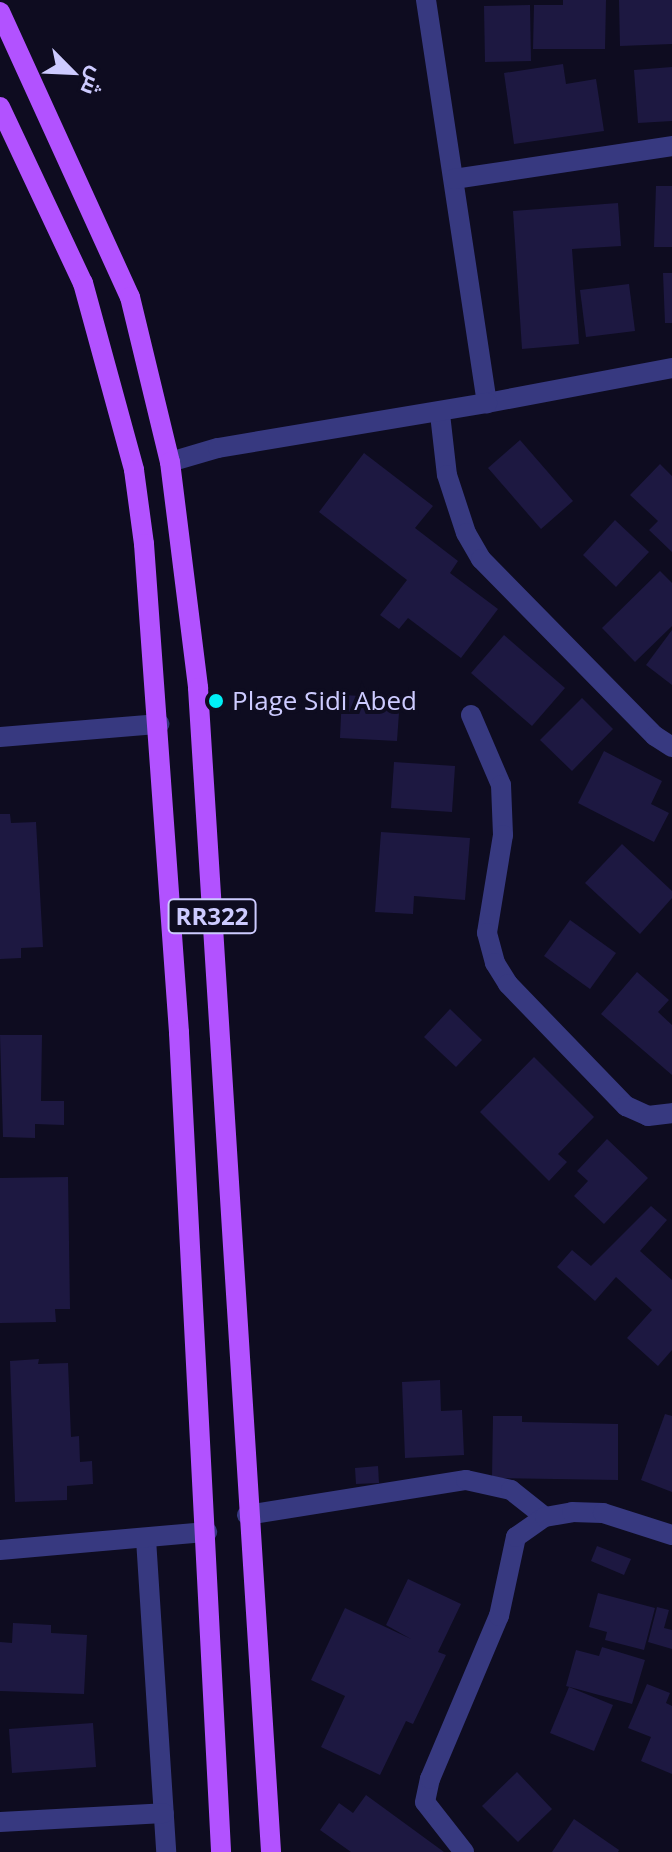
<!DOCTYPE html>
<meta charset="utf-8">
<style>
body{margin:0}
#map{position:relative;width:672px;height:1852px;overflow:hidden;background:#0e0c20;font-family:"Open Sans",Cairo,sans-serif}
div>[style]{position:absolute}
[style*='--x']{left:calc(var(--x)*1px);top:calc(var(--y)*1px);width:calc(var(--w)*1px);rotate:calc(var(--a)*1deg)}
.building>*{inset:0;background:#1d1841}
.minor>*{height:20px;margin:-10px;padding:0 10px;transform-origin:10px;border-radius:10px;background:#373980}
.primary>*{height:20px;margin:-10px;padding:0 10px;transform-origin:10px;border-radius:10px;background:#b252ff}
.dots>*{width:22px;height:22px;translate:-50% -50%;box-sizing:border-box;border:4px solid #0e0c20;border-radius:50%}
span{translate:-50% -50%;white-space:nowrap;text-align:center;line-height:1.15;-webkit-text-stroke:8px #0e0c20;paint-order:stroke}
.shield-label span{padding:2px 6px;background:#0e0c20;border:2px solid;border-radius:6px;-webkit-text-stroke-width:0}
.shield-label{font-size:24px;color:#cdcbff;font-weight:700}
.poi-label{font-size:26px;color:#cdcbff}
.left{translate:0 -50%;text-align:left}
.north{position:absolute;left:32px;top:32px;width:80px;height:80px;-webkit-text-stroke:6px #0e0c20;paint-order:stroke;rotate:114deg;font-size:22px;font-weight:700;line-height:32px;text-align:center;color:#cdcbff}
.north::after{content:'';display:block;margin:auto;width:28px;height:36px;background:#cdcbff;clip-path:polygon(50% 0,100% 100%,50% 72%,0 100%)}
</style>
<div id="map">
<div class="building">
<div style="clip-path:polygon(563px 0,606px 0,605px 49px,533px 49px,534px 5px,563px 5px)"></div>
<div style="clip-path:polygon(619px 0,672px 0,672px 44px,620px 46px)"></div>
<div style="clip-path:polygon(530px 5px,531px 61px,485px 62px,484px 6px)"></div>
<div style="clip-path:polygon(563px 64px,566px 84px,596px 79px,604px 131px,514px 144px,504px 73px)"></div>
<div style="clip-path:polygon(672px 67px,672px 121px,638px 123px,634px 70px)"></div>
<div style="clip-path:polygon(656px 186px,672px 186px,672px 247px,654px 247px)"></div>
<div style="clip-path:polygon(618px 203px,621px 246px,572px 249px,579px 344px,522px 349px,513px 211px)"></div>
<div style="clip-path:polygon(663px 273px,672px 273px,672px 323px,665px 323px)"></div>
<div style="clip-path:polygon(629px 284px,635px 331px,586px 337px,580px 290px)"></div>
<div style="clip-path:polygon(520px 440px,573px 501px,541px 529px,488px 468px)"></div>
<div style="clip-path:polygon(364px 453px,433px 506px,415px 528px,458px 561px,450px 573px,498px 609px,461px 658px,408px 618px,399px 629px,380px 615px,407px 580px,319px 512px)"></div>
<div style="clip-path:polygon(660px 464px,672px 476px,672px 552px,649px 530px,658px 521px,630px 495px)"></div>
<div style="clip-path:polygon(615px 520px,649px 552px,616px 587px,583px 555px)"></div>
<div style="clip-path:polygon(660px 571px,672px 583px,672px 626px,635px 662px,602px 628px)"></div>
<div style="clip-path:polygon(672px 630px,672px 685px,646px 665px)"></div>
<div style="clip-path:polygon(504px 635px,565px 688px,532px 726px,471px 673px)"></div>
<div style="clip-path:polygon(342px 695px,400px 698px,397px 741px,340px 738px)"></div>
<div style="clip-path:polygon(582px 698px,613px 729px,572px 771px,540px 740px)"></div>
<div style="clip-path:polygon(604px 751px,662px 781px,651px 804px,669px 813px,654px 842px,578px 803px)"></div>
<div style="clip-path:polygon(394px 762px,455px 766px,452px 812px,391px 808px)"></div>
<div style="clip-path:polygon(0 814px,10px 814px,11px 823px,36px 822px,43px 947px,21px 948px,21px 958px,0 959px)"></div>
<div style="clip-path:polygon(381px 832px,470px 838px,465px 900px,414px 896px,413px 914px,375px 912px)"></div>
<div style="clip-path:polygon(622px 844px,672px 891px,672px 898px,640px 934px,585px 883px)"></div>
<div style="clip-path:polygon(570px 920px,616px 953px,590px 989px,544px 956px)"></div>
<div style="clip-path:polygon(637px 972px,669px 1000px,658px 1012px,672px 1025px,672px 1075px,601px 1014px)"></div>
<div style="clip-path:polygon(450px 1009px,482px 1040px,456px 1067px,424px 1037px)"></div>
<div style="clip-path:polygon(0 1035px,42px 1035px,41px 1101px,64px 1101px,64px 1125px,35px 1124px,35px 1138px,3px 1137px)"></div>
<div style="clip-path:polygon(534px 1057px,594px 1117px,558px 1154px,567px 1162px,549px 1181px,480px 1112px)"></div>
<div style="clip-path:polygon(607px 1139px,648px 1178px,604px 1224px,574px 1196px,588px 1181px,577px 1171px)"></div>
<div style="clip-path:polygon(68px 1177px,70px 1309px,55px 1309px,56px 1322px,0 1323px,0 1178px)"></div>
<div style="clip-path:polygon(651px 1206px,667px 1220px,640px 1251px,672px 1280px,672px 1350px,658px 1366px,627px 1338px,652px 1310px,616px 1277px,595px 1301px,557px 1267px,572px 1250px,591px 1266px)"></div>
<div style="clip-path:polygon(39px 1359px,38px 1364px,68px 1363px,71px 1437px,79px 1436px,80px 1462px,92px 1461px,93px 1484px,67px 1486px,67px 1500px,15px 1502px,10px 1361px)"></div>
<div style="clip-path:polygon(440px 1380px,441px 1411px,462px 1410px,464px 1455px,405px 1458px,402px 1382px)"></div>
<div style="clip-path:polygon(665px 1414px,672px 1416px,672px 1492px,641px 1480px)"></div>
<div style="clip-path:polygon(493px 1416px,522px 1416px,522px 1422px,618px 1424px,618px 1480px,492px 1478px)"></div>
<div style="clip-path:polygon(378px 1466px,379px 1483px,356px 1484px,355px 1468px)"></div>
<div style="clip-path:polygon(597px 1546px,631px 1559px,624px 1575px,591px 1561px)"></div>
<div style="clip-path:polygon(408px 1579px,461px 1604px,438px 1652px,446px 1655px,413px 1724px,406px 1721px,380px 1775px,321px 1747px,345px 1696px,311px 1680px,345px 1608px,411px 1639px,386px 1625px)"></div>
<div style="clip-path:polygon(598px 1593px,655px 1608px,644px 1650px,605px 1640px,607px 1632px,589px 1627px)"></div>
<div style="clip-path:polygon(657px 1607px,669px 1610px,664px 1628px,672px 1630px,672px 1649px,648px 1642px)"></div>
<div style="clip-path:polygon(13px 1623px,51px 1625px,51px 1633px,87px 1635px,84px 1694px,0 1691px,0 1642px,12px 1643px)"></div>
<div style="clip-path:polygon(602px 1647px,645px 1660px,632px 1704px,566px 1686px,576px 1650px,599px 1656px)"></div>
<div style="clip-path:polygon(647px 1684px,670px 1693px,666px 1703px,672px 1706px,672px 1774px,641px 1761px,651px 1737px,628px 1728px)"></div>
<div style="clip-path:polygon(569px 1687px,613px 1705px,594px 1751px,550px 1733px)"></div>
<div style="clip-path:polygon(93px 1723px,96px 1767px,12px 1773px,9px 1729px)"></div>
<div style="clip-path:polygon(517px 1772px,552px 1809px,518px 1842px,482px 1806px)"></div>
<div style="clip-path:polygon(366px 1795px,444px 1852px,351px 1852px,320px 1830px,339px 1803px,353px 1813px)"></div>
<div style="clip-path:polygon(574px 1819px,619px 1850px,618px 1852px,552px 1852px)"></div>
</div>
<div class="minor">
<div style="--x:426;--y:0;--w:408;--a:81.4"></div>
<div style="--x:487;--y:403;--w:188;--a:-10.7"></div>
<div style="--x:454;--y:179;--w:220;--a:-8.6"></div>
<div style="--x:440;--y:414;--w:61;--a:83.5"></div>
<div style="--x:447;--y:475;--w:61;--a:71.9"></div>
<div style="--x:466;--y:533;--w:30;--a:60"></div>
<div style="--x:481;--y:559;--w:248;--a:45.5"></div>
<div style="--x:655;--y:736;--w:20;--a:33"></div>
<div style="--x:170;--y:462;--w:50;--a:-16.3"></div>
<div style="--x:218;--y:448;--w:273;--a:-9.5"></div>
<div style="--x:471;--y:715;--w:76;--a:66.8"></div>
<div style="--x:501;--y:785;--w:50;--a:87.7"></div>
<div style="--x:503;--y:835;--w:99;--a:99.3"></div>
<div style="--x:487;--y:933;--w:31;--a:75"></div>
<div style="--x:495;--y:963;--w:25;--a:58"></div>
<div style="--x:508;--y:984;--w:170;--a:46"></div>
<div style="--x:626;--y:1106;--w:24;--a:24"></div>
<div style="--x:648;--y:1116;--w:24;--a:-7"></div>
<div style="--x:0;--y:737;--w:160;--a:-4.7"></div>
<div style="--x:247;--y:1515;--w:222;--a:-9.1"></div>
<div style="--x:466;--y:1480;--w:46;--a:12.5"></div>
<div style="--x:511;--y:1490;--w:43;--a:38.5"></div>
<div style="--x:146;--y:1539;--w:314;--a:86.3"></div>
<div style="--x:0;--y:1550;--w:208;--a:-5"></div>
<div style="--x:0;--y:1822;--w:164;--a:-3.1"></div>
<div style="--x:464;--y:1852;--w:63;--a:-128"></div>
<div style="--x:425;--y:1802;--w:24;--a:-78"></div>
<div style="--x:430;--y:1779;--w:177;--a:-67.1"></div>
<div style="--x:499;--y:1616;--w:81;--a:-77.9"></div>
<div style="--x:516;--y:1537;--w:35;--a:-35"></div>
<div style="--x:545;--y:1517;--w:27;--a:-10"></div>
<div style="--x:572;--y:1512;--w:31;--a:2"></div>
<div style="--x:603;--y:1513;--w:72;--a:17.7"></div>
</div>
<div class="primary">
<div style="--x:0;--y:12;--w:313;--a:65.5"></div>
<div style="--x:130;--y:297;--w:170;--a:76.4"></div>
<div style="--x:170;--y:462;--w:228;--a:82.9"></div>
<div style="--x:198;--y:688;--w:1166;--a:86.41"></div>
<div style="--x:0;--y:107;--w:195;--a:64.8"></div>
<div style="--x:83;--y:283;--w:194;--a:74.7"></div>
<div style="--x:134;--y:470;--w:75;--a:82.3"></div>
<div style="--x:144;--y:544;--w:490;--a:85.9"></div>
<div style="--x:179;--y:1033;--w:820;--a:87.06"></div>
</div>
<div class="dots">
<div style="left:216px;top:701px;background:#00eff6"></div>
</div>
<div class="shield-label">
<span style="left:212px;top:916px">RR322</span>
</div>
<div class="poi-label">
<span class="left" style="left:232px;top:701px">Plage Sidi Abed</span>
</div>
<div class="north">ش</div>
</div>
